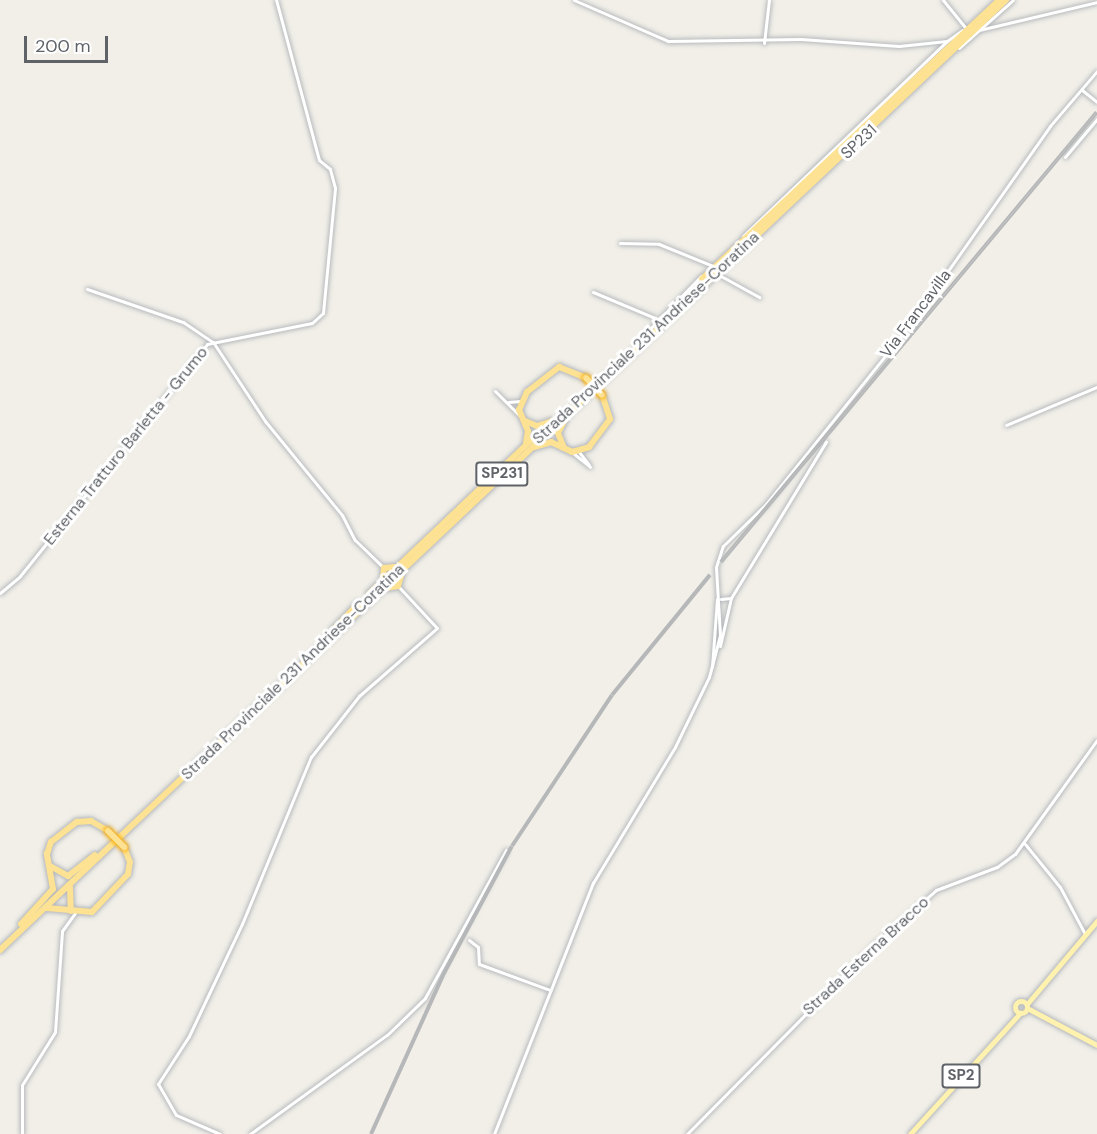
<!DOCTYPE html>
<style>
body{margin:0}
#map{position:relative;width:1097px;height:1134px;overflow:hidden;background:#f1efe8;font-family:"DM Sans",sans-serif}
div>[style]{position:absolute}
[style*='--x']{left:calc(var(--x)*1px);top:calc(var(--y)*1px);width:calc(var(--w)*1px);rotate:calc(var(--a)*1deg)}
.roads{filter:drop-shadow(0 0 2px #b5b8bc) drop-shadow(0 0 2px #b5b8bc)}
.minor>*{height:3px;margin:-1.5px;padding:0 1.5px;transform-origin:1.5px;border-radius:1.5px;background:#fff}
.major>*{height:5px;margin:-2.5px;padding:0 2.5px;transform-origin:2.5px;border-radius:2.5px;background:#fff2af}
.major>.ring{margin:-2.5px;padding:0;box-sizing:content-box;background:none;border:5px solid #fff2af;border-radius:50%}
.highway>*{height:6px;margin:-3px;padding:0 3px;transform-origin:3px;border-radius:3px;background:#fde293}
.rail>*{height:4px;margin-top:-2px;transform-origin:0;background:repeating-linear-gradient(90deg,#fff 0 4.5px,#b6b7b8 0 9px);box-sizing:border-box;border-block:2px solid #b6b7b8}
.bridges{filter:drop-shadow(0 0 2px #f9ab00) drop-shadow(0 0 2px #f9ab00)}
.highway-bridge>*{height:6px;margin:-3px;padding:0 3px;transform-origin:3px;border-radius:3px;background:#fde293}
span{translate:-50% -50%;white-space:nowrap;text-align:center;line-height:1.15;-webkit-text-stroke:6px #fff;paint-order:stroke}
.shield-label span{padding:2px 4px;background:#fff;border:2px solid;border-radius:4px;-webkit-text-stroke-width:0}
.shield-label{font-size:15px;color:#5f6368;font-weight:700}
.street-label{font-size:16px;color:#5f6368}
.scale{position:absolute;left:24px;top:36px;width:84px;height:27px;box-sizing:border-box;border:3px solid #5f6368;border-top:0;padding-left:8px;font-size:18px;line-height:21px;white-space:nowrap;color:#5f6368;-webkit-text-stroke:4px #fff;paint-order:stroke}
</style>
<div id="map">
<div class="roads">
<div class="minor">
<div style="--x:574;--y:0;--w:103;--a:23.6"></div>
<div style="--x:668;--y:41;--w:133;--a:-0.9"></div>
<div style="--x:801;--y:39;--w:98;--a:4.1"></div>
<div style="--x:899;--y:46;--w:48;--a:-5.9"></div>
<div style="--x:947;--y:41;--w:19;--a:-35"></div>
<div style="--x:943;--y:0;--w:36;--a:51"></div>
<div style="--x:979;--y:30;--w:121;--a:-13.3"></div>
<div style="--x:764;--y:43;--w:43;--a:-83.4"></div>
<div style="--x:959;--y:48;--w:72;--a:-41.6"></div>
<div style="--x:1082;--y:90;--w:19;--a:39"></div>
<div style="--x:1065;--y:157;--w:50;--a:-49.9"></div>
<div style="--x:743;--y:236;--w:282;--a:-43.7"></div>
<div style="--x:620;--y:243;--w:39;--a:1"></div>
<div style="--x:659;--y:244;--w:58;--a:22.2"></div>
<div style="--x:719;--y:275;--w:46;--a:28.8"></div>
<div style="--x:87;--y:289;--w:102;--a:19"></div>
<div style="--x:183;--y:322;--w:36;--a:34"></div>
<div style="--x:213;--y:342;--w:95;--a:56.6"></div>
<div style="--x:265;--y:421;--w:122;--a:50.7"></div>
<div style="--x:342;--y:515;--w:28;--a:63"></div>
<div style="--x:355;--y:540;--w:39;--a:44"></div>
<div style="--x:593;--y:292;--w:67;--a:22.8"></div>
<div style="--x:645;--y:334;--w:81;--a:-46"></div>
<div style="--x:495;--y:391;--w:34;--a:45"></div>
<div style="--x:508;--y:402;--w:13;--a:-4"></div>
<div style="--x:1006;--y:425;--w:99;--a:-22.7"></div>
<div style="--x:579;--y:452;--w:16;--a:52"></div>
<div style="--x:573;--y:453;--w:22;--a:39"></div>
<div style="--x:0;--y:593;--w:26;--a:-40"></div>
<div style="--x:20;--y:576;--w:298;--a:-51.1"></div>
<div style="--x:207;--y:344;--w:107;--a:-11.3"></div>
<div style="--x:312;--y:323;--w:15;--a:-42"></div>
<div style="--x:323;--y:313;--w:126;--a:-84.5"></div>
<div style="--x:335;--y:188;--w:20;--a:-105"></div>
<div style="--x:330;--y:169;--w:14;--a:-141"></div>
<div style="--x:319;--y:160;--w:166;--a:-105"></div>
<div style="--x:721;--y:599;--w:10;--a:-6"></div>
<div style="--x:720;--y:646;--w:49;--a:-77.1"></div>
<div style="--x:731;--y:598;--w:183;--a:-58.7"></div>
<div style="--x:712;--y:667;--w:68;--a:-85.8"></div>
<div style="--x:1025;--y:844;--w:55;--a:50.9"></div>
<div style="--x:1060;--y:887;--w:53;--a:62"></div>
<div style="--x:469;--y:940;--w:11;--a:38"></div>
<div style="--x:478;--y:947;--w:17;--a:87"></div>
<div style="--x:479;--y:964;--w:76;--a:20.1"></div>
<div style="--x:22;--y:1134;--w:49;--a:-90"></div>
<div style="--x:22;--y:1085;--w:62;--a:-58.1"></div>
<div style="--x:55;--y:1032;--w:101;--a:-86"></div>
<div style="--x:62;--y:931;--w:22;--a:-54"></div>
<div style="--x:220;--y:1134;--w:48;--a:-156.6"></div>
<div style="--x:176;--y:1115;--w:36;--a:-120"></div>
<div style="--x:158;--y:1084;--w:57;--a:-57.1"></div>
<div style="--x:189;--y:1036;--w:124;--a:-64.7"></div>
<div style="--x:242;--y:924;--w:181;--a:-67.6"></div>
<div style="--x:311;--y:757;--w:78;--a:-51.8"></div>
<div style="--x:359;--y:696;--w:103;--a:-41.1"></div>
<div style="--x:437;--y:628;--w:56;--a:-132.8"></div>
<div style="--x:250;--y:1134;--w:169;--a:-35.9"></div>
<div style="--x:387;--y:1035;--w:53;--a:-44.2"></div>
<div style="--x:425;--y:998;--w:169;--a:-61.3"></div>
<div style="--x:494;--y:1134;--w:270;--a:-68.5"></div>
<div style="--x:593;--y:883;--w:159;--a:-58.9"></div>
<div style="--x:675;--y:747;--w:78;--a:-64.1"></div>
<div style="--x:709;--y:677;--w:43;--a:-75.3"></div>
<div style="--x:720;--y:635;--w:68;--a:-93.4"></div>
<div style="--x:716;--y:567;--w:22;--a:-72"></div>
<div style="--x:723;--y:546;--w:60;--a:-44.3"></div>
<div style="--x:766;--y:504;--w:228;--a:-51.2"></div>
<div style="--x:909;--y:326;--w:245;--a:-54.8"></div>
<div style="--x:1050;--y:126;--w:72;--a:-49.5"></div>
<div style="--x:687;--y:1134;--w:267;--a:-45.3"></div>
<div style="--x:875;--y:944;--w:81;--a:-41.5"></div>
<div style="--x:936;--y:890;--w:65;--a:-20.7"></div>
<div style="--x:997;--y:867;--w:22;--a:-36"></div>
<div style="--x:1015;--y:854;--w:140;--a:-54.3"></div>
</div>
<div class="major">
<div class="ring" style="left:1015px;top:1001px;width:7px;height:7px"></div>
<div style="--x:1027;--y:1004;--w:109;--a:-49.9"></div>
<div style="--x:1027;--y:1008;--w:79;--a:27.9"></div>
<div style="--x:910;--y:1134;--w:164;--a:-47.7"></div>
</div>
<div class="highway">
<div style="--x:702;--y:279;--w:407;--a:-43.2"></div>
<div style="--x:525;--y:421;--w:13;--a:23"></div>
<div style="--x:537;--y:426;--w:16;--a:-18"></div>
<div style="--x:526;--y:443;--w:12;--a:-81"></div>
<div style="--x:528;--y:431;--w:23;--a:-113"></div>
<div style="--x:519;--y:410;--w:20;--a:-66"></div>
<div style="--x:527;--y:392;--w:41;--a:-38"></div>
<div style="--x:559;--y:367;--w:29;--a:22"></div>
<div style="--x:535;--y:447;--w:17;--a:-17"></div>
<div style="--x:551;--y:442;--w:23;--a:25"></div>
<div style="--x:572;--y:452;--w:18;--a:-16"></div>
<div style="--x:589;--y:447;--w:35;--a:-53"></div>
<div style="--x:610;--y:419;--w:25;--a:-108"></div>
<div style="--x:564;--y:448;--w:16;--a:-112"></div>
<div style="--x:558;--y:433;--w:18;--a:-63"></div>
<div style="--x:383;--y:579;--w:11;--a:-85"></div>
<div style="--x:384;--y:568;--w:11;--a:-5"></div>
<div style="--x:385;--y:588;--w:13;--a:-9"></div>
<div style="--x:398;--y:586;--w:15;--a:-74"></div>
<div style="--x:369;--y:594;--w:241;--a:-43.5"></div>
<div style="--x:333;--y:630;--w:37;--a:-46"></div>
<div style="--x:50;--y:866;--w:21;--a:29"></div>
<div style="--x:68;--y:876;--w:34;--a:-38"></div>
<div style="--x:70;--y:887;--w:24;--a:88"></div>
<div style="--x:47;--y:908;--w:45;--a:5.1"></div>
<div style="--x:92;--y:912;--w:52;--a:-46.5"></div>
<div style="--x:128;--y:874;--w:12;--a:-81"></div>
<div style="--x:130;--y:862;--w:16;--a:-112"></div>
<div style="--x:21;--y:924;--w:47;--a:-47.6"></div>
<div style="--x:53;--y:889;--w:36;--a:-100"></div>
<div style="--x:47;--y:854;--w:13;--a:-72"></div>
<div style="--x:51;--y:842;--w:33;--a:-38"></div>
<div style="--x:77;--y:822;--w:14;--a:-4"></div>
<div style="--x:91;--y:821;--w:20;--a:30"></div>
<div style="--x:0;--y:950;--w:1384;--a:-43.36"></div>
</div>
</div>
<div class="rail">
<div style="--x:721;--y:562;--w:586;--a:-50.12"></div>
<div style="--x:371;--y:1134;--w:175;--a:-65.6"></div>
<div style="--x:443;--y:975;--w:146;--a:-61.9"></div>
<div style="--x:512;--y:846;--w:181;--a:-56.5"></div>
<div style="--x:612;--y:695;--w:155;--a:-50.8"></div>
</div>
<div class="bridges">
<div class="highway-bridge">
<div style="--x:586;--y:378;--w:23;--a:47"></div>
<div style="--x:108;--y:831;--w:23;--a:45"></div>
</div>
</div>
<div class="shield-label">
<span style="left:502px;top:474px">SP231</span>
<span style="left:961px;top:1076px">SP2</span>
</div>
<div class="street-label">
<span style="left:859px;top:142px;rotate:-43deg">SP231</span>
<span style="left:916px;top:314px;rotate:-53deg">Via Francavilla</span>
<span style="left:646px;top:338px;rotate:-43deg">Strada Provinciale 231 Andriese-Coratina</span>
<span style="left:126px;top:446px;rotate:-51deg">Esterna Tratturo Barletta - Grumo</span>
<span style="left:293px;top:672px;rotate:-44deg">Strada Provinciale 231 Andriese-Coratina</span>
<span style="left:866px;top:956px;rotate:-43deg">Strada Esterna Bracco</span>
</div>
<div class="scale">200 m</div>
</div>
